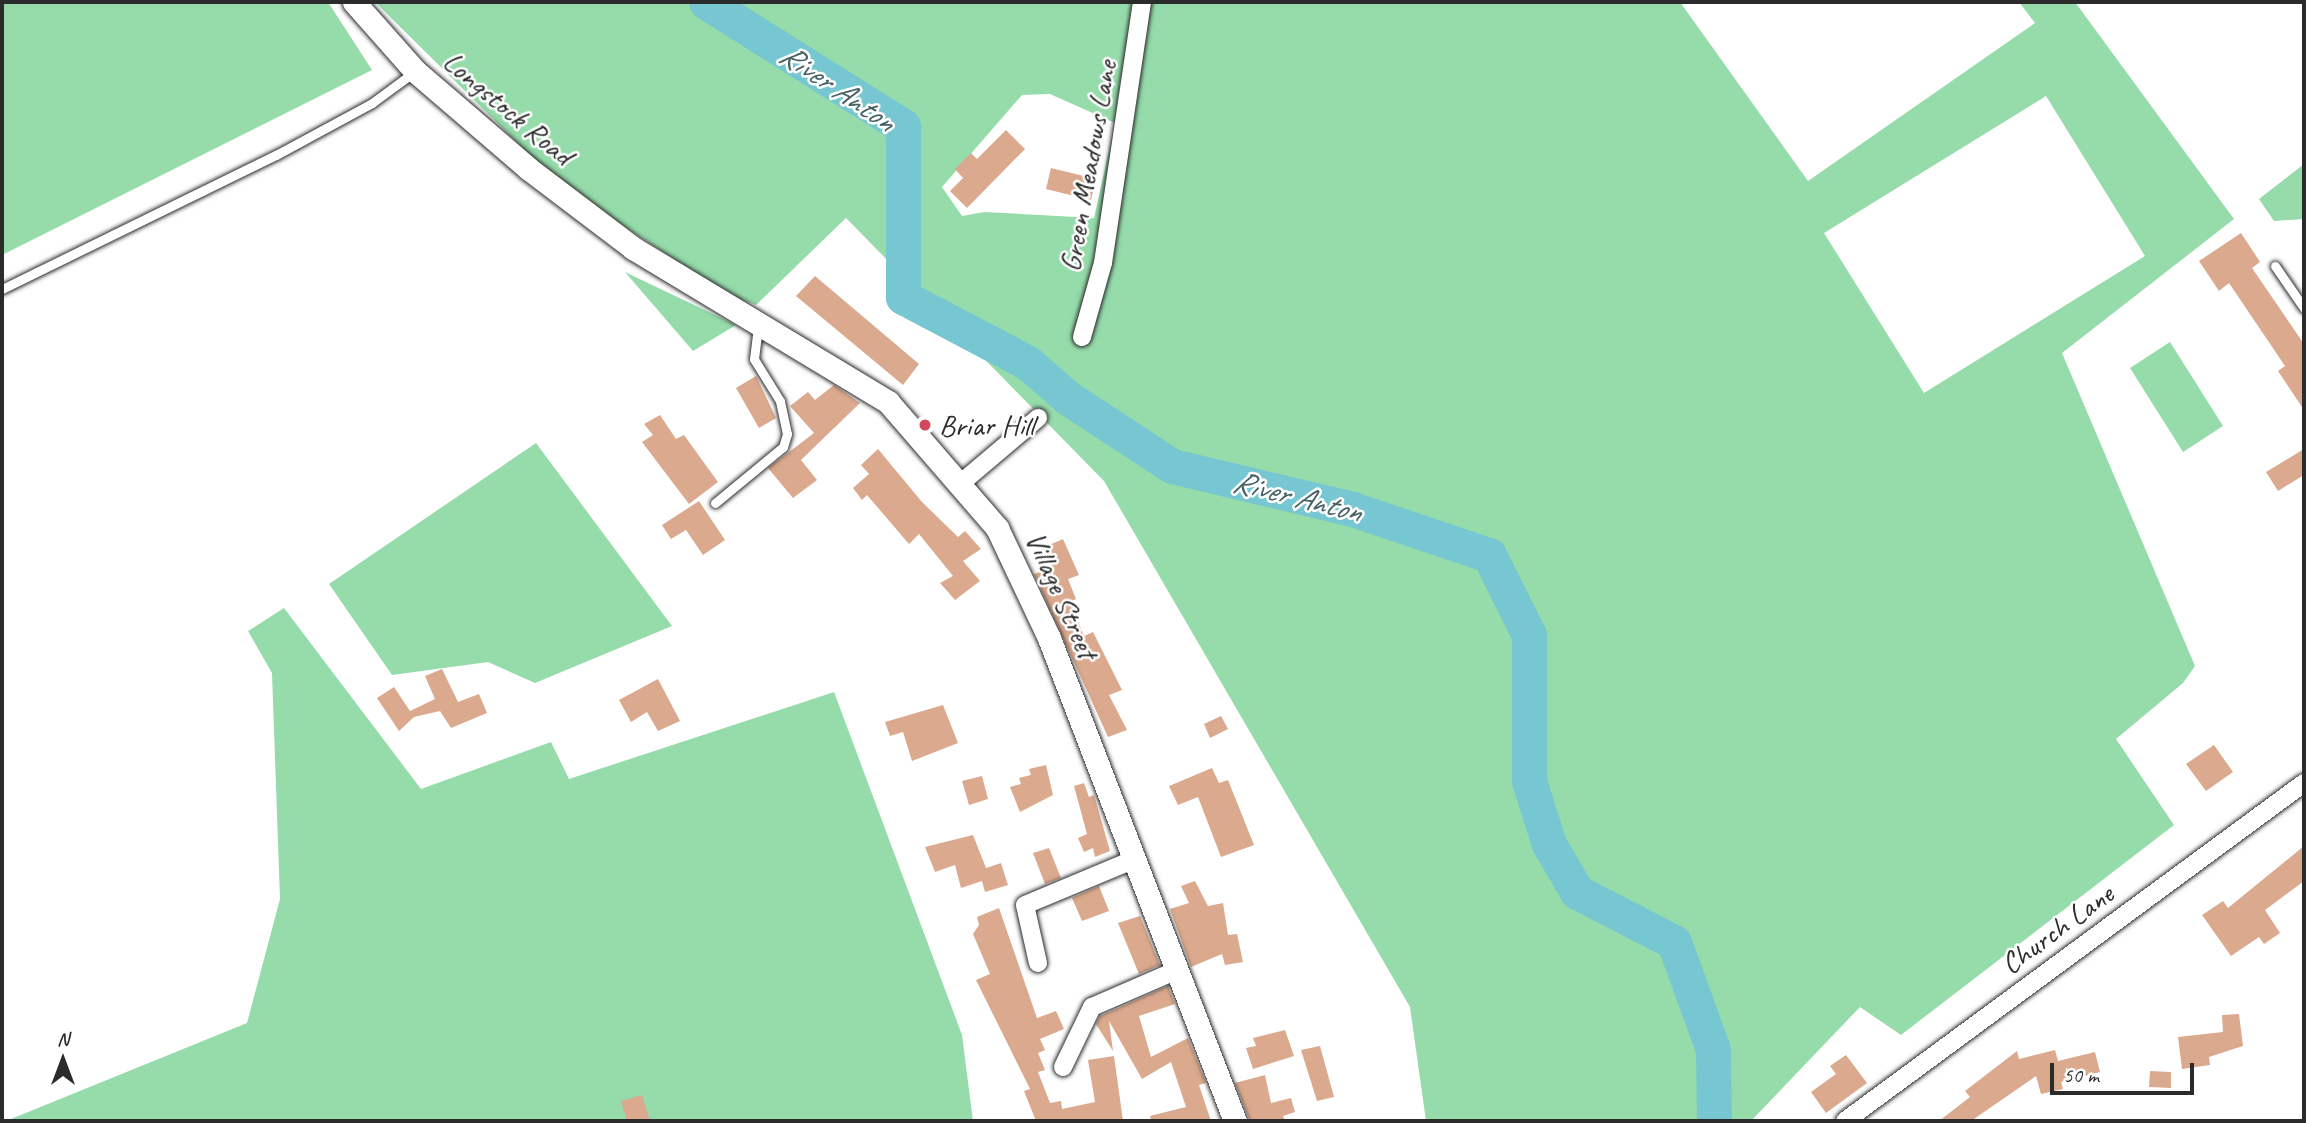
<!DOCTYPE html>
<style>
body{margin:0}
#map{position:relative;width:2306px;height:1123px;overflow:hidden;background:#fff;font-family:Caveat,sans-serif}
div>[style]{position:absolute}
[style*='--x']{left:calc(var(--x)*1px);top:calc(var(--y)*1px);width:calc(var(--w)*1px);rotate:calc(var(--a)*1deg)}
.green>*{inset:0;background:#95dcaa}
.stream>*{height:6px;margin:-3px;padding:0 3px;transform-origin:3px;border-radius:3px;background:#76c7d1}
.river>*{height:35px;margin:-17.5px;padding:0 17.5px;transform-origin:17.5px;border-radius:17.5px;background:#76c7d1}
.building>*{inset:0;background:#dba98d}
.roads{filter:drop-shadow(0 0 2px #2b2b2b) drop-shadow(0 0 2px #2b2b2b)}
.service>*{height:9px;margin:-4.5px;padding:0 4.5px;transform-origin:4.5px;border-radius:4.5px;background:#fff}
.minor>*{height:18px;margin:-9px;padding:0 9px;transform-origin:9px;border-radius:9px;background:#fff}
.tertiary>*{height:23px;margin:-11.5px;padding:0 11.5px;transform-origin:11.5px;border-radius:11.5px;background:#fff}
.dots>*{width:19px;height:19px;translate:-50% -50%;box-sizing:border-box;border:4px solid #fff;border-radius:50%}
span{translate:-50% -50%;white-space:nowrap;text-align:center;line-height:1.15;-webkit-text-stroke:5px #fff;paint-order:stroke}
.street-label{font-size:30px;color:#2b2b2b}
.poi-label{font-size:30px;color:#2b2b2b}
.left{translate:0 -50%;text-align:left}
.water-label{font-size:32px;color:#456265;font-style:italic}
.frame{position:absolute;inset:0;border:4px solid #2b2b2b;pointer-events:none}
.north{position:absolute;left:28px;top:1025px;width:70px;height:70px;-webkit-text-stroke:5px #fff;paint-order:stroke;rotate:0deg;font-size:19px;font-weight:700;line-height:28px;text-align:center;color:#2b2b2b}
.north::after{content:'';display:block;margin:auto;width:24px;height:32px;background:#2b2b2b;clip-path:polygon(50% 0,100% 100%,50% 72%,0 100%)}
.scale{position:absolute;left:2050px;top:1063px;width:144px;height:32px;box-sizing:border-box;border:4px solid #2b2b2b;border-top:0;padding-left:9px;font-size:21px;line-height:24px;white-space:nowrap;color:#2b2b2b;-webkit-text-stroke:5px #fff;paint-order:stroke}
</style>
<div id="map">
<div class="green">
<div style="clip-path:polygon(2px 2px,328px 2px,372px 70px,2px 255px)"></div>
<div style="clip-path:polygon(evenodd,375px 2px,1680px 2px,1808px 181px,2035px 23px,2019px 2px,2075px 2px,2234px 219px,2062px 353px,2195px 666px,2183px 683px,2116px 739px,2174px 825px,1901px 1035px,1860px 1007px,1751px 1121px,1426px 1121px,1410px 1007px,1104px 481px,846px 218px,756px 305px,729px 295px,558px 183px,375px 2px,1050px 94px,1115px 123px,1094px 218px,984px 212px,962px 216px,942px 187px,1022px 95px,1050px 94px,375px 2px,2046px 96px,2145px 256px,1924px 393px,1824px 233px,2046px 96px)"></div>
<div style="clip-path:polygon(2304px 164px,2304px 219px,2274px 221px,2259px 199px)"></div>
<div style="clip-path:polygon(625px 272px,736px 325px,693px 351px)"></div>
<div style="clip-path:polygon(2170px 342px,2223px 426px,2183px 452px,2130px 368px)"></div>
<div style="clip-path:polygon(536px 443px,672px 626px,535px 683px,488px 662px,392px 675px,329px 584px)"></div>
<div style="clip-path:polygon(284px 608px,421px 789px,551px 742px,569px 779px,834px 692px,962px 1035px,973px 1121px,6px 1121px,247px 1023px,280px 899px,272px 673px,248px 631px)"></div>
</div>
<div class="stream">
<div style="--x:705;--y:2;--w:1;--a:45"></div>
</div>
<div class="river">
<div style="--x:706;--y:2;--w:233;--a:32.2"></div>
<div style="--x:903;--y:126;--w:171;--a:90"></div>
<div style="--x:903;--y:297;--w:141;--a:27.8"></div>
<div style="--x:1028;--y:363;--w:53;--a:41.2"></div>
<div style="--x:1068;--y:398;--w:124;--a:33.2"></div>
<div style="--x:1172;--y:466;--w:185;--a:13.4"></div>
<div style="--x:1352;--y:509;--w:145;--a:18.6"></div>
<div style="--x:1489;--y:555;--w:89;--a:63.4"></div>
<div style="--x:1529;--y:635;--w:146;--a:90"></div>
<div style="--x:1529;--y:781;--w:66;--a:72.4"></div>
<div style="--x:1549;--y:844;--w:56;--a:59.7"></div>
<div style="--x:1577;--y:892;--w:109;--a:27.3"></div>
<div style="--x:1674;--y:942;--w:115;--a:70.1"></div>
<div style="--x:1713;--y:1050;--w:71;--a:89.2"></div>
</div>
<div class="building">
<div style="clip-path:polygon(1006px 130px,1025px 149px,967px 208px,950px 191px,963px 178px,955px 169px,971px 153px,977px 159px)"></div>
<div style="clip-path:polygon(1051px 168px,1096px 179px,1091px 200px,1046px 189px)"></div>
<div style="clip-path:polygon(2241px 233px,2260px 262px,2252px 268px,2304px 344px,2304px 410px,2278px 371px,2285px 366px,2229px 283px,2219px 291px,2199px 261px)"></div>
<div style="clip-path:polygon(815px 276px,919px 364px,903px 385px,796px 296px)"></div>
<div style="clip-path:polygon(756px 376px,776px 418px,759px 428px,736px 388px)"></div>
<div style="clip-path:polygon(834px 385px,860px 403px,801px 460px,817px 480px,793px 498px,768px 468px,814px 433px,790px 406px,808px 392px,815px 400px)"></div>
<div style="clip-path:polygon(660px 415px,676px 439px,684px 435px,718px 482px,689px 504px,642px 442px,653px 435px,644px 424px)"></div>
<div style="clip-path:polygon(878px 449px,922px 502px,958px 537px,965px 531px,981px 549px,963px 561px,980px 581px,955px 600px,940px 583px,953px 576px,919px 534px,909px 544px,867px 495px,862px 500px,853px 488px,869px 474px,861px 465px)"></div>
<div style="clip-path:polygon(2304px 449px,2304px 475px,2278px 491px,2266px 472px)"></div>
<div style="clip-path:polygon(699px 501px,725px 540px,703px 555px,686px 530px,671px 539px,662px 525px)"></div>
<div style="clip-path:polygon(1063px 539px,1079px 575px,1068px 579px,1076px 599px,1070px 602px,1084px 636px,1093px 632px,1122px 690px,1109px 695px,1127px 730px,1108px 737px,1034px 574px,1052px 567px,1042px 548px)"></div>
<div style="clip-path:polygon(442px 669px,458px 702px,479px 694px,487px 713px,451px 728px,440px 711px,414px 717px,399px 731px,377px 698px,394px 687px,410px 711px,435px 699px,425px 676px)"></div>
<div style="clip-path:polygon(658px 679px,680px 721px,658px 731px,647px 712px,631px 722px,619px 700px)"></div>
<div style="clip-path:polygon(943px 705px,958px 743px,912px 761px,903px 732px,890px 736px,885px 722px)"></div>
<div style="clip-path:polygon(1221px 716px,1228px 729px,1210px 738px,1204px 724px)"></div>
<div style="clip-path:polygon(2214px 745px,2233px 772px,2206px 791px,2186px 764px)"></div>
<div style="clip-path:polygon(1046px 765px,1053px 795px,1020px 812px,1010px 787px,1021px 784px,1019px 778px,1031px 775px,1029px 769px)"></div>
<div style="clip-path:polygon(1212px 768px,1219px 783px,1228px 780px,1254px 845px,1221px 857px,1198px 797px,1178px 805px,1169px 786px)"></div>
<div style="clip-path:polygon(982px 776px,988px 799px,969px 805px,962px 781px)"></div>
<div style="clip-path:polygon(1084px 783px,1089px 797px,1094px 795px,1110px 851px,1095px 857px,1093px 848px,1084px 852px,1078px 838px,1087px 834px,1074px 786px)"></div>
<div style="clip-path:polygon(973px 835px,986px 868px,1001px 863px,1008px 885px,985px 892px,982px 881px,961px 888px,955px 865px,935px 872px,925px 847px)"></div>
<div style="clip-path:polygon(2304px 846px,2304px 881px,2265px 910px,2280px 933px,2264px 944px,2259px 937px,2231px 956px,2202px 915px,2223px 901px,2228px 908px)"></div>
<div style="clip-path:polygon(1049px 848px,1061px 878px,1045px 884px,1033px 853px)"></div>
<div style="clip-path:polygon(1195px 881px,1208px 906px,1223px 903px,1228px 935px,1237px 934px,1243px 962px,1225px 965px,1222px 954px,1191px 967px,1170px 909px,1189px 903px,1181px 886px)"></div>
<div style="clip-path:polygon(1099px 886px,1109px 911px,1082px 921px,1072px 898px)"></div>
<div style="clip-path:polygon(999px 908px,1037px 1018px,1056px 1011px,1064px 1029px,1040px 1039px,1045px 1050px,1038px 1053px,1045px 1070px,1038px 1072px,1050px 1103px,1061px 1101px,1062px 1109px,1095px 1102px,1088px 1060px,1114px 1056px,1123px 1121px,1036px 1121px,1024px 1091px,1030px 1089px,976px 980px,990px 974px,973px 934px,979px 925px,977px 917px)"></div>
<div style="clip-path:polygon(1140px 916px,1160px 965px,1139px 974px,1118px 923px)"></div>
<div style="clip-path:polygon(1168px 986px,1175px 1004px,1139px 1016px,1151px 1057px,1188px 1038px,1206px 1083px,1199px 1085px,1211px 1121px,1151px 1121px,1150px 1116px,1186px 1107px,1171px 1062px,1142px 1079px,1109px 1021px,1113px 1051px,1096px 1024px,1100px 1016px)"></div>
<div style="clip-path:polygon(2239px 1014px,2243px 1046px,2209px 1057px,2210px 1065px,2182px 1069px,2178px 1037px,2223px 1032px,2222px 1015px)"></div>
<div style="clip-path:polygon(1285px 1030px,1294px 1056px,1253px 1069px,1246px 1048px,1256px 1046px,1253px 1038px)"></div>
<div style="clip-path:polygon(1320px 1046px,1334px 1097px,1317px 1101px,1301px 1050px)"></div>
<div style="clip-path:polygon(2055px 1050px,2058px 1061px,2095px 1052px,2100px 1072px,2061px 1082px,2063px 1089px,2041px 1094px,2036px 1076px,1971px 1121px,1939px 1121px,1970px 1097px,1965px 1091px,2017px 1051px,2019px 1059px)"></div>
<div style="clip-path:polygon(1846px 1055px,1867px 1083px,1826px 1113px,1811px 1092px,1836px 1074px,1830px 1066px)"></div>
<div style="clip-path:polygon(2150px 1071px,2171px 1072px,2171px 1088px,2149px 1087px)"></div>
<div style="clip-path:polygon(1265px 1075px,1271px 1103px,1291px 1098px,1295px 1112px,1283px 1116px,1285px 1121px,1250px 1121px,1235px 1083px)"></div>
<div style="clip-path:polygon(642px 1095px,650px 1121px,627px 1121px,621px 1101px)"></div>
</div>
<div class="roads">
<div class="service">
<div style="--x:2275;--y:266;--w:51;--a:55.4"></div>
<div style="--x:2;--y:289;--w:305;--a:-26.1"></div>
<div style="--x:276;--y:155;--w:109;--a:-28.4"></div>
<div style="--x:372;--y:103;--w:52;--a:-36.4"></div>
<div style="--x:715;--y:503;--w:88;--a:-39.5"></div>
<div style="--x:783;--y:447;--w:14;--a:-73"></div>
<div style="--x:787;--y:434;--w:34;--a:-102"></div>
<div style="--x:780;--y:401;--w:49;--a:-121.8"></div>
<div style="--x:754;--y:359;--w:34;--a:-83"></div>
</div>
<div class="minor">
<div style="--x:1082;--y:337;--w:77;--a:-74.2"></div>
<div style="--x:1103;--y:263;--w:264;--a:-81.5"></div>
<div style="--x:961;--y:483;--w:101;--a:-40.2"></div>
<div style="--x:1038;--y:963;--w:59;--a:-102.6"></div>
<div style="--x:1025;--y:905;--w:119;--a:-22.7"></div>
<div style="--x:1063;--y:1067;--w:67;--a:-64.2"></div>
<div style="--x:1092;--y:1007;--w:93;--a:-23.5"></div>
<div style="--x:1845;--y:1121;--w:570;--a:-36.37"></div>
</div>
<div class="tertiary">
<div style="--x:354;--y:2;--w:92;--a:48.5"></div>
<div style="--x:415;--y:71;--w:150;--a:40.7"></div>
<div style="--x:529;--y:169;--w:131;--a:37.2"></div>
<div style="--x:633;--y:248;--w:298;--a:31.1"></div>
<div style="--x:888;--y:402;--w:167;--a:49.1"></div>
<div style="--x:997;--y:528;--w:122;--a:64.7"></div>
<div style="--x:1049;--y:638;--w:518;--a:68.94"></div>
</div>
</div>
<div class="dots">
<div style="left:925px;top:425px;background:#d1495b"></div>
</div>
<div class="street-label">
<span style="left:508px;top:108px;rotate:40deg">Longstock Road</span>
<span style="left:1088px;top:166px;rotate:-80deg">Green Meadows Lane</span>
<span style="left:1062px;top:595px;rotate:66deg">Village Street</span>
<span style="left:2057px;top:929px;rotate:-36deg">Church Lane</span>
</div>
<div class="poi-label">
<span class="left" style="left:939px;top:425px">Briar Hill</span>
</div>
<div class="water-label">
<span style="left:837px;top:88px;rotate:34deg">River Anton</span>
<span style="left:1297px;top:497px;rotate:14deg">River Anton</span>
</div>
<div class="frame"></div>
<div class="north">N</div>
<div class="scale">50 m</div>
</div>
